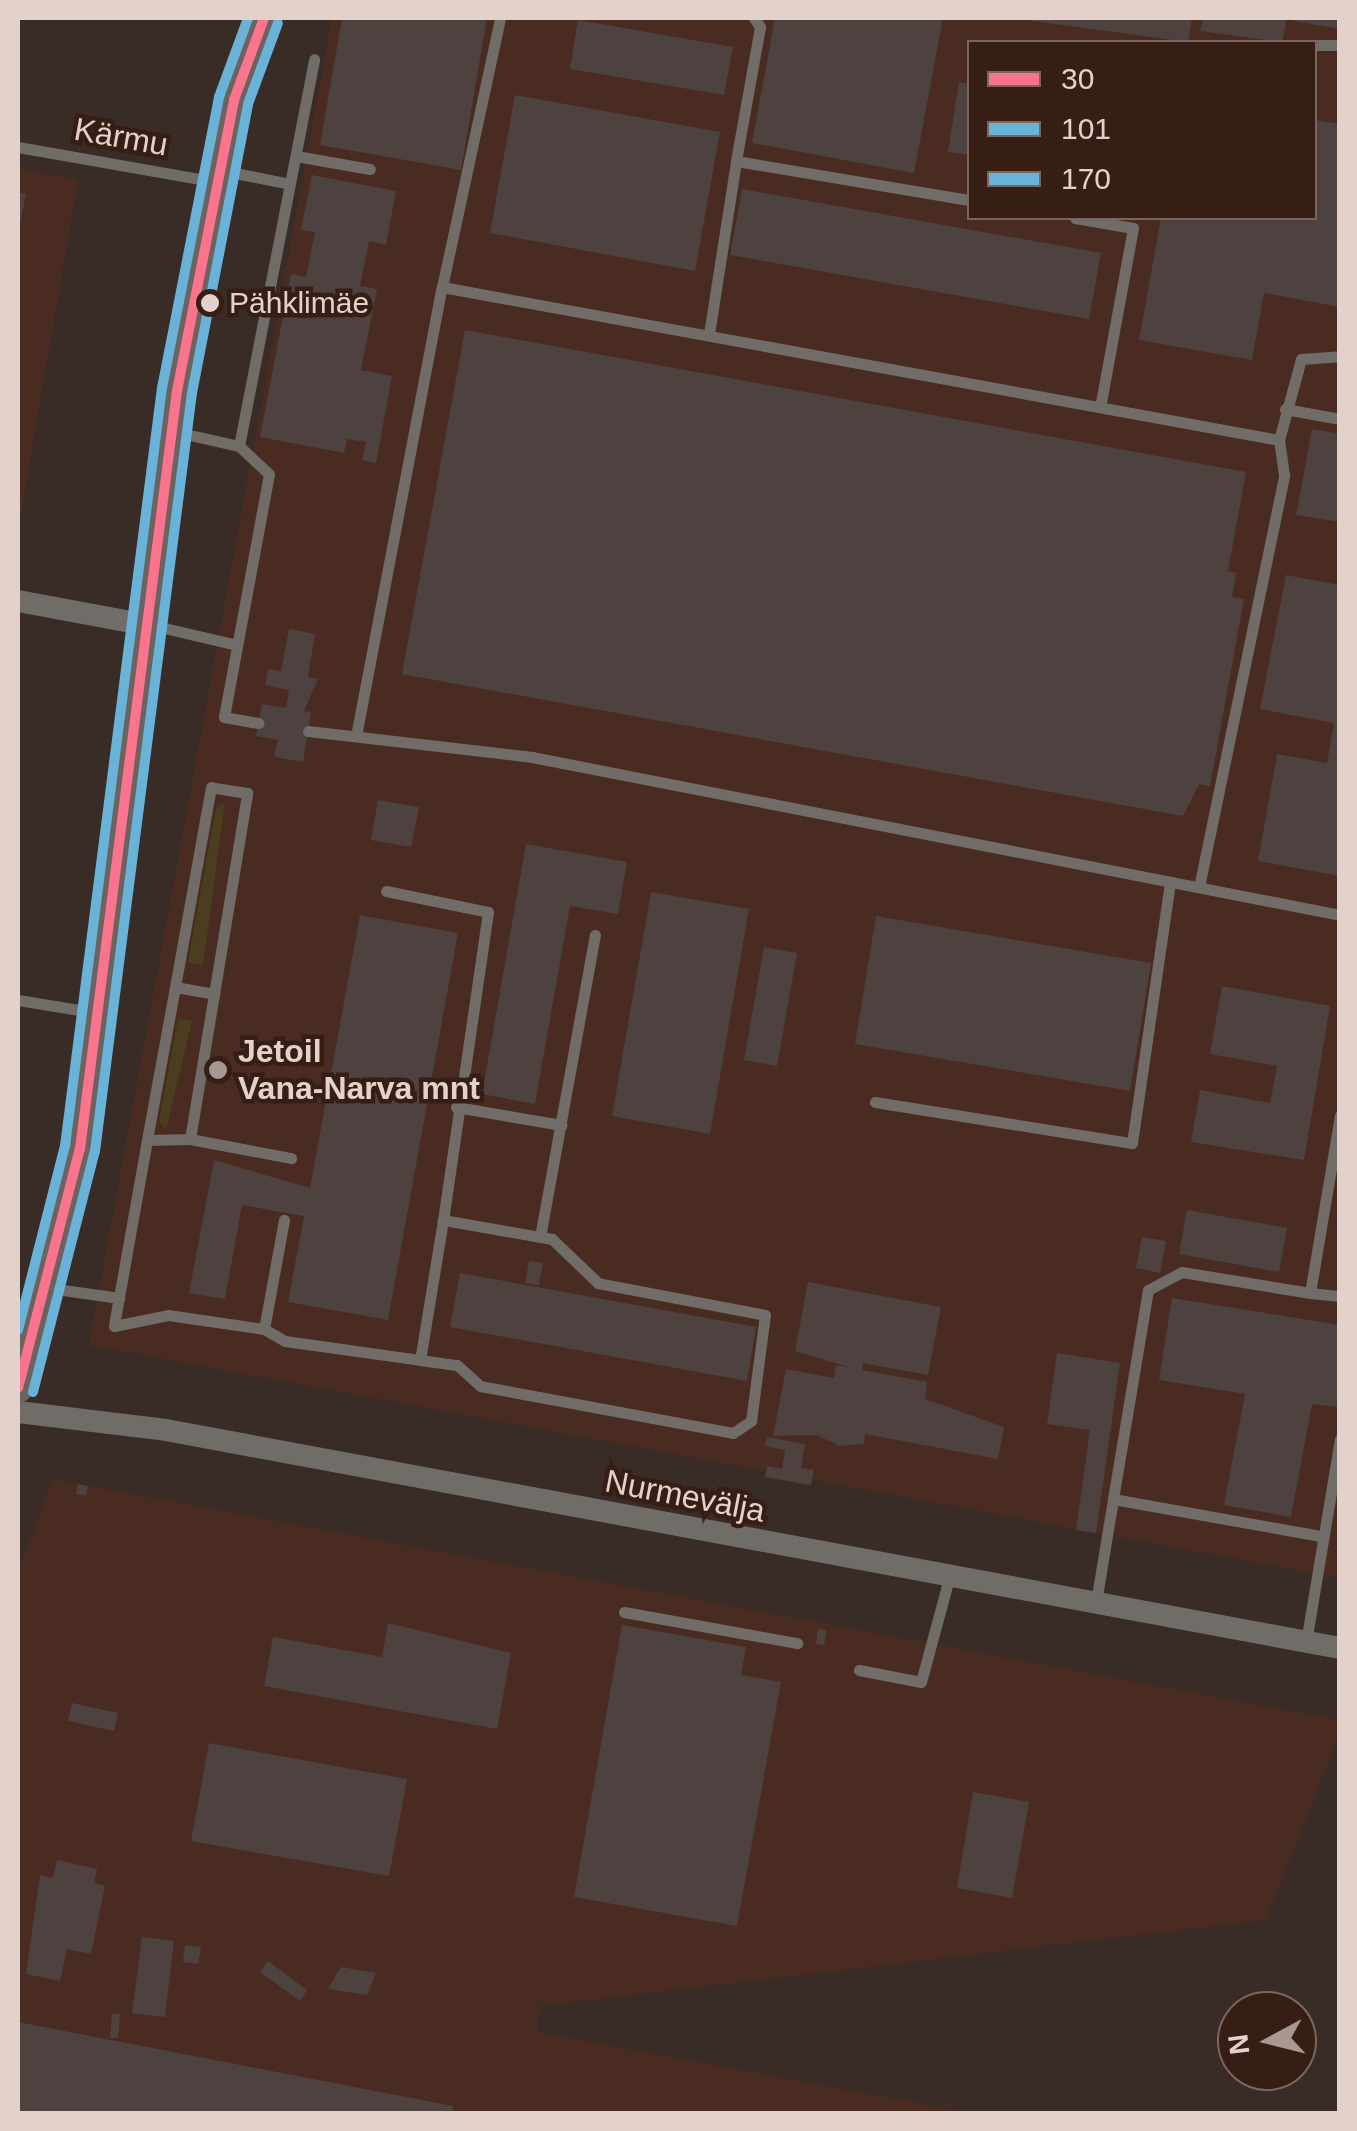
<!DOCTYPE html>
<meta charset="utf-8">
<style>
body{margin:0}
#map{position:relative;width:1357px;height:2131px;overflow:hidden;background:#392c27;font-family:Arial,sans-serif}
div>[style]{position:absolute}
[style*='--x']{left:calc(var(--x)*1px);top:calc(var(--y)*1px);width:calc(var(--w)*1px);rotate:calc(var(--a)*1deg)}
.built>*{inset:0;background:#492b21}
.green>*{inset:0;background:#493f1f}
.building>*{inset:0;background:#4e4240}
.service>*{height:11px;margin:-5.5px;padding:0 5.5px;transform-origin:5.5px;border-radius:5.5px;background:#706c68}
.minor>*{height:22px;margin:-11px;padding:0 11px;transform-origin:11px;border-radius:11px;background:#706c68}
.secondary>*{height:30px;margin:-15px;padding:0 15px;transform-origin:15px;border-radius:15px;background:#6c635f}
.bus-1>*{height:10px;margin:-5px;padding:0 5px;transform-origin:5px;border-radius:5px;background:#fc738d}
.bus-2>*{height:10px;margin:-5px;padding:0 5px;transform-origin:5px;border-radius:5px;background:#69b3d9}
.bus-3>*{height:10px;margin:-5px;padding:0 5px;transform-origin:5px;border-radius:5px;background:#69b3d9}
.dots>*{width:28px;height:28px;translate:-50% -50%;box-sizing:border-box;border:5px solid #361e15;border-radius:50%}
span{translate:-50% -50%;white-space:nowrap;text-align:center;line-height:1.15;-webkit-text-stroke:9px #361e15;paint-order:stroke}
.bus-label{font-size:30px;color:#e3d2cc}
.left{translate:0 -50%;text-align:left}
.street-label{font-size:32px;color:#e3d2cc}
.poi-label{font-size:32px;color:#e3d2cc;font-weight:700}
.frame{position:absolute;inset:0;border:20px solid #e3d2cc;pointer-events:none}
.legend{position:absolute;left:967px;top:40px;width:350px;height:180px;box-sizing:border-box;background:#361e15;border:2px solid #7b665e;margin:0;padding:12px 18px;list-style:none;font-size:30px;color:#e3d2cc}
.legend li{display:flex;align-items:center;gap:20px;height:50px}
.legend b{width:50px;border:2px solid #7b665e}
.north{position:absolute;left:1217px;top:1991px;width:100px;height:100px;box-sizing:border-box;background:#361e15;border:2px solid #7b665e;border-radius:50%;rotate:263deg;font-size:28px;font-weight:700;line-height:40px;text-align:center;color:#e3d2cc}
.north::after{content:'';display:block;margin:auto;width:35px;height:45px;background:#a89892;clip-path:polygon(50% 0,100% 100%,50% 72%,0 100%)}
</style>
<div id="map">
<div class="built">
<div style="clip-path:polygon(evenodd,332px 18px,1339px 18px,1339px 1578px,89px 1345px,332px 18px,969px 42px,1314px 42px,1314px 218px,969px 218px,969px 42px)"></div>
<div style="clip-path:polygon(18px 169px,78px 180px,18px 533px)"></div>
<div style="clip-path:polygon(53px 1479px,1339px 1720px,1339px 1735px,1266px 1920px,540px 2006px,537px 2032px,972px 2113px,18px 2114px,18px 1573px)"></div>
</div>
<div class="green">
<div style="clip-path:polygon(225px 802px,203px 965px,188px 962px,216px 808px)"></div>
<div style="clip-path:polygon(178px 1019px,192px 1021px,166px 1130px,159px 1122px)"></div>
</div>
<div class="building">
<div style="clip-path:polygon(342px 18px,487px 18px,461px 170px,320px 145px)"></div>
<div style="clip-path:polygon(775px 18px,943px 18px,914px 173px,752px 143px)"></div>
<div style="clip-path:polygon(1192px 18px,1188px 42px,1018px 19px,1018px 18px)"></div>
<div style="clip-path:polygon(1203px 18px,1287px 18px,1282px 42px,1200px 31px)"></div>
<div style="clip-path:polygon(1294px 18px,1340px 18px,1340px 29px,1294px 21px)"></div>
<div style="clip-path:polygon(578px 20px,733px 47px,724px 95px,570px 69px)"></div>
<div style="clip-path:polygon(959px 82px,969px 84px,969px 155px,948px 152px)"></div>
<div style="clip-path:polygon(515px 95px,720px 132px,695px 271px,490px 233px)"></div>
<div style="clip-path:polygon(1314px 120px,1340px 124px,1340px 307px,1264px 293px,1252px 360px,1139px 340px,1161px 218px,1314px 218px)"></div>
<div style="clip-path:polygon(312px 175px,396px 191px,386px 245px,369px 241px,360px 286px,377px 289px,361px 370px,392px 376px,376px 463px,362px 460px,366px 442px,347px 439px,344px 453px,260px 437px,291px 274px,306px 277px,315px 232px,301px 230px)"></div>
<div style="clip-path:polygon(742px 189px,1101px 253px,1089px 319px,730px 255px)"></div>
<div style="clip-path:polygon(18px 193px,26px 194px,19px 229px,18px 229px)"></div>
<div style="clip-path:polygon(465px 330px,1246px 472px,1228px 571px,1236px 573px,1232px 597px,1244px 599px,1210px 786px,1199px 784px,1183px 816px,402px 674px)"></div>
<div style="clip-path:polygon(1312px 429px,1340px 434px,1340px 522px,1296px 515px)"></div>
<div style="clip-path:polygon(1286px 575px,1340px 585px,1340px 876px,1258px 861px,1277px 754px,1327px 763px,1334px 723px,1260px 709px)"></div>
<div style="clip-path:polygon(289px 629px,315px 634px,308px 677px,318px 679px,304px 711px,311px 712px,303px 762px,274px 757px,278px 740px,256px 736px,262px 704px,286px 708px,289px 690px,265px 685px,268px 669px,281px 671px)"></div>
<div style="clip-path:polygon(378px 800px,419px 807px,411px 847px,371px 840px)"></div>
<div style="clip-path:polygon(526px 844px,627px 862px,618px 914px,570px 906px,535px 1104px,482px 1094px)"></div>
<div style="clip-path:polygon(651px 892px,749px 909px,710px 1134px,612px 1116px)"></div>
<div style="clip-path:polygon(360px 915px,458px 933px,388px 1320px,288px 1302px,304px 1216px,242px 1205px,225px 1299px,189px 1293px,214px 1160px,310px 1188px)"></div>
<div style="clip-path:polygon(876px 916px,1151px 963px,1130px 1091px,855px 1044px)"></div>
<div style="clip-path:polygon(764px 947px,797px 953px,777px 1066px,744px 1060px)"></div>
<div style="clip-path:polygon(1222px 986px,1330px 1006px,1304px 1160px,1191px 1142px,1200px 1090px,1270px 1103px,1277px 1066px,1210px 1054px)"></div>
<div style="clip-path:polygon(214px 1059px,225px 1060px,221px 1082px,211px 1080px)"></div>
<div style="clip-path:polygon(1187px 1210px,1287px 1228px,1279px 1272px,1179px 1254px)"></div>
<div style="clip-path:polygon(1142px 1237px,1166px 1241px,1160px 1273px,1136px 1268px)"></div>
<div style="clip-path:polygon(529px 1261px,543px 1263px,539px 1285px,525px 1283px)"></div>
<div style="clip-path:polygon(460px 1273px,756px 1327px,747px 1381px,450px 1327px)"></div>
<div style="clip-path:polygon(808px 1282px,941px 1307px,928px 1375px,863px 1363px,862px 1370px,927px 1382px,925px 1399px,1004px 1427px,998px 1459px,865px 1434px,864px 1444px,839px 1446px,817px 1435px,773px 1436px,786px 1369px,834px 1378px,836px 1365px,852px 1368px,795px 1351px)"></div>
<div style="clip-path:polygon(1172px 1298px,1340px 1325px,1340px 1407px,1312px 1404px,1291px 1517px,1224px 1505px,1245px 1394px,1159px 1380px)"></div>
<div style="clip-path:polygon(1057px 1353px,1120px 1363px,1096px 1533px,1076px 1530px,1090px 1430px,1047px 1424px)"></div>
<div style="clip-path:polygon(767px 1437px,805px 1444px,801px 1468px,814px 1470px,811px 1485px,765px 1477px,767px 1466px,782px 1469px,785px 1450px,765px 1446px)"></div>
<div style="clip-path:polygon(78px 1484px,88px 1486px,86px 1496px,76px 1494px)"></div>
<div style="clip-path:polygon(388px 1623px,511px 1653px,497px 1729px,264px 1686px,273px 1637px,382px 1657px)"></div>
<div style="clip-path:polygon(622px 1625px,746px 1647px,741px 1675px,781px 1682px,737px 1926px,574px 1897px)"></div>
<div style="clip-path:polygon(818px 1629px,827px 1630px,824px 1645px,816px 1644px)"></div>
<div style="clip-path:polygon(72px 1703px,118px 1713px,114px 1731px,68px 1721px)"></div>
<div style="clip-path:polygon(209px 1743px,407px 1779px,389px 1876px,191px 1841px)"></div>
<div style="clip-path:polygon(973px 1792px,1029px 1802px,1012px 1898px,957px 1888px)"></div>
<div style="clip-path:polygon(57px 1860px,97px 1869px,94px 1883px,105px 1886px,91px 1954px,67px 1949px,60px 1981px,26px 1974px,40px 1875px,53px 1878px)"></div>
<div style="clip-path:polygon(142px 1937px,174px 1941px,165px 2017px,132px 2013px)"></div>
<div style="clip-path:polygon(185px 1945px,201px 1947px,198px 1964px,183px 1962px)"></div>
<div style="clip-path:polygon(268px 1961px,307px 1990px,300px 2001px,260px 1972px)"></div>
<div style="clip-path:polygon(341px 1967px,376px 1973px,367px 1995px,328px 1989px)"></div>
<div style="clip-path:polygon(112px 2014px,120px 2014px,118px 2038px,110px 2038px)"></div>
<div style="clip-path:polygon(18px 2022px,453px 2106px,452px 2114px,18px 2114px)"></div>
</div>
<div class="service">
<div style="--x:754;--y:18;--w:11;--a:56"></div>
<div style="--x:760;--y:27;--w:136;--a:100.2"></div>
<div style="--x:736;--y:161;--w:236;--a:9.5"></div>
<div style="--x:1314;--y:45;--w:26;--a:0"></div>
<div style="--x:18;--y:147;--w:201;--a:10"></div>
<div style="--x:296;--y:156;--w:75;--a:10"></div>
<div style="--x:220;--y:170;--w:71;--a:11.3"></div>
<div style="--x:1075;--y:218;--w:59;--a:9.8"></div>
<div style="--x:1133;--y:228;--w:178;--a:100.4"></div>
<div style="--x:442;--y:287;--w:275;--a:-77.8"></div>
<div style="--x:709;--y:334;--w:175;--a:-81.1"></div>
<div style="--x:1285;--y:409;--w:56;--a:10.3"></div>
<div style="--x:172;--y:431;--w:69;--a:12.6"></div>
<div style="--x:239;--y:446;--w:41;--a:43"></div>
<div style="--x:269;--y:474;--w:247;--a:100.5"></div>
<div style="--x:224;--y:717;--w:35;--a:10"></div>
<div style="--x:239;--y:446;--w:394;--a:-79"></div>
<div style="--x:147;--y:624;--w:92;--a:13.1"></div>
<div style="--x:308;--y:731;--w:226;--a:6.6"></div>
<div style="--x:532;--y:757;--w:823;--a:11.06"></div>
<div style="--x:356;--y:736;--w:457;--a:-79.2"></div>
<div style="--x:442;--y:287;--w:851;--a:10.36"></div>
<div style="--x:1279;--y:440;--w:84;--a:-74.8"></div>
<div style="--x:1301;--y:359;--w:39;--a:-4"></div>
<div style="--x:1199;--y:887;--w:421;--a:-78.3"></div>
<div style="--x:1284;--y:475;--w:35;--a:-98"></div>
<div style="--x:386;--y:891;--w:104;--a:11.6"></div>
<div style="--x:488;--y:912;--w:311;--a:98.3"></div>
<div style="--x:175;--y:987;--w:40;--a:10"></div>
<div style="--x:18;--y:1000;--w:80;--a:9.3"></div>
<div style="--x:875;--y:1102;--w:260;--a:9.1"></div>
<div style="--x:1132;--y:1143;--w:264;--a:-81.7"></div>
<div style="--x:456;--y:1107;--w:107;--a:9.7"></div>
<div style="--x:190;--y:1139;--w:103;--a:10.7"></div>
<div style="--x:147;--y:1140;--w:43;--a:-1.3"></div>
<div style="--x:190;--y:1139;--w:351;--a:-80.6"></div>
<div style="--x:247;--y:793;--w:36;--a:-171"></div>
<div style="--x:211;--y:787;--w:203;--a:100.2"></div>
<div style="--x:175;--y:987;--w:156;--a:100.4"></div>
<div style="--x:147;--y:1140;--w:189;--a:100.1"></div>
<div style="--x:114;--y:1326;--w:55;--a:-11.5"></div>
<div style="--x:168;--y:1315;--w:97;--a:8.3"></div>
<div style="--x:264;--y:1329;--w:111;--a:-79.6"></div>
<div style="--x:540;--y:1237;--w:307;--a:-79.7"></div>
<div style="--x:49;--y:1288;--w:71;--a:8.1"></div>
<div style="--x:1310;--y:1293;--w:30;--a:6"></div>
<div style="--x:264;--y:1329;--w:24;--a:30"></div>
<div style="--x:285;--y:1341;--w:136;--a:8"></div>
<div style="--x:420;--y:1360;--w:37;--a:8"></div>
<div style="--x:457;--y:1365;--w:31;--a:42"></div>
<div style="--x:480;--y:1386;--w:257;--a:10.5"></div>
<div style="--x:733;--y:1433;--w:22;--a:-34"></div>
<div style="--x:751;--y:1421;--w:107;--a:-82.5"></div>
<div style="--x:765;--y:1315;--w:170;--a:-169.2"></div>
<div style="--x:598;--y:1283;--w:64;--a:-136.3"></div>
<div style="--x:552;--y:1239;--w:111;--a:-170.1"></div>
<div style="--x:443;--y:1220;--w:142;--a:99.3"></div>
<div style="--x:1113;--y:1499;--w:212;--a:-80.5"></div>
<div style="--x:1148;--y:1290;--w:38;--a:-28"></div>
<div style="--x:1182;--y:1272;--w:130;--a:9.3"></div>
<div style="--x:1310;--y:1293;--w:180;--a:-80.4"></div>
<div style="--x:1096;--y:1602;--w:104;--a:-80.6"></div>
<div style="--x:1113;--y:1499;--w:211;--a:10.1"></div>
<div style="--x:624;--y:1612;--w:176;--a:10.2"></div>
<div style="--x:1306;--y:1642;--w:206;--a:-80.5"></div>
<div style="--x:859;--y:1670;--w:63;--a:11"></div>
<div style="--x:921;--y:1682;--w:108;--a:-74.9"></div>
</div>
<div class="minor">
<div style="--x:18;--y:601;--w:126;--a:10.5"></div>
<div style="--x:18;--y:1412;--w:149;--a:6.9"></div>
<div style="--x:166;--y:1430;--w:1194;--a:10.52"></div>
</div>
<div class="secondary">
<div style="--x:18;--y:1388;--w:247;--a:-75.5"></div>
<div style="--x:80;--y:1149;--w:764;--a:-82.71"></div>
<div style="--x:177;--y:391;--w:297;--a:-78.9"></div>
<div style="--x:234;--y:100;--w:87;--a:-69.9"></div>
</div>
<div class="bus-1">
<div style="--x:18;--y:1388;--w:247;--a:-75.5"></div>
<div style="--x:80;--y:1149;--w:764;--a:-82.71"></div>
<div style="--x:177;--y:391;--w:297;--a:-78.9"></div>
<div style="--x:234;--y:100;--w:87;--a:-69.9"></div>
</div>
<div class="bus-2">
<div style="--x:33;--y:1392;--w:249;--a:-75.6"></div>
<div style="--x:95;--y:1151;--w:764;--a:-82.71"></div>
<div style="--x:192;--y:393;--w:294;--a:-79"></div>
<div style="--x:248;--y:104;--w:86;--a:-69.7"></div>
</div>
<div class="bus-3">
<div style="--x:18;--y:1330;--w:190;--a:-75.7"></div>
<div style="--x:65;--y:1146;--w:764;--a:-82.71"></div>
<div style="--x:162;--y:388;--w:297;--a:-78.9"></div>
<div style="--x:219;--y:97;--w:84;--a:-69.8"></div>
</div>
<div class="dots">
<div style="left:210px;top:303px;background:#e3d2cc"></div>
<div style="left:218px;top:1070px;background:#a89892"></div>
</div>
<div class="bus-label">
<span class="left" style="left:229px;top:303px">Pähklimäe</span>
</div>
<div class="street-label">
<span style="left:121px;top:137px;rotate:10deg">Kärmu</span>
<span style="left:685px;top:1496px;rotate:11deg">Nurmevälja</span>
</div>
<div class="poi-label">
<span class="left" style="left:238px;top:1070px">Jetoil<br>Vana-Narva mnt</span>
</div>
<div class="frame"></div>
<ul class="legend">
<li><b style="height:12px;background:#fc738d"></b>30</li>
<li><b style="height:12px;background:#69b3d9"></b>101</li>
<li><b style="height:12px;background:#69b3d9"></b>170</li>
</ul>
<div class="north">N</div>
</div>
